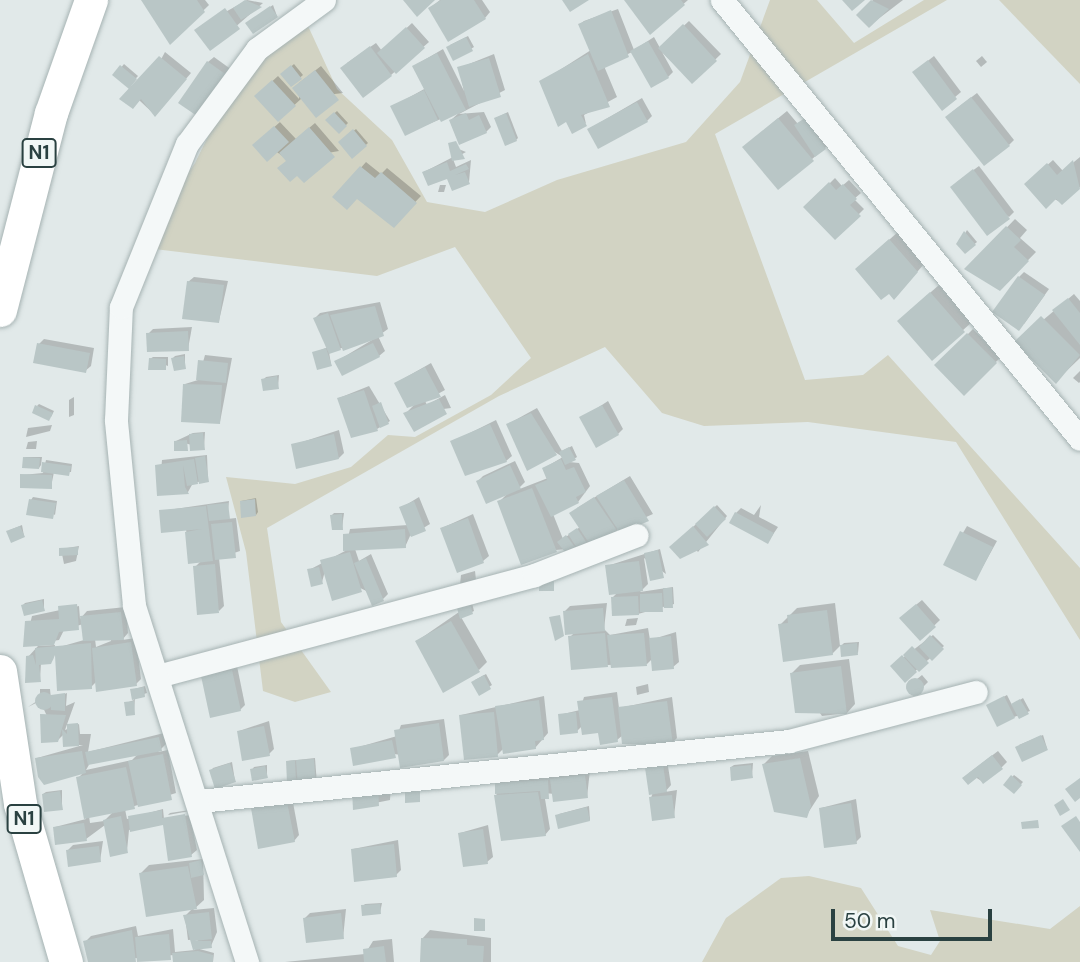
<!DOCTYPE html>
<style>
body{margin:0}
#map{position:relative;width:1080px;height:962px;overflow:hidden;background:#e1e9e9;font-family:"DM Sans",sans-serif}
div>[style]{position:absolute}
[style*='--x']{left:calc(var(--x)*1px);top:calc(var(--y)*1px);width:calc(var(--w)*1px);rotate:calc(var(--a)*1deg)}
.green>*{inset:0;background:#d2d3c3}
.shadow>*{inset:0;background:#0003}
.building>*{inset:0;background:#b9c6c6}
.round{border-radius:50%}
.roads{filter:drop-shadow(0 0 2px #a6b3b3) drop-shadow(0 0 2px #a6b3b3)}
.minor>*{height:23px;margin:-11.5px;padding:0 11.5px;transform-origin:11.5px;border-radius:11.5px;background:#f4f8f8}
.highway>*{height:33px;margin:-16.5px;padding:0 16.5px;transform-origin:16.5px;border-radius:16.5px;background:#fff}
span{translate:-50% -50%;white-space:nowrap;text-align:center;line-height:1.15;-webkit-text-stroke:7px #f1f7f6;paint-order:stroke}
.shield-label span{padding:2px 5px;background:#f1f7f6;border:2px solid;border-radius:5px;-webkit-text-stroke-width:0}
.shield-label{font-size:19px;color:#2a4141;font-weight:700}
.scale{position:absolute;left:831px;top:909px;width:161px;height:32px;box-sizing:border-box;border:4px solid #2a4141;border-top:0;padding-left:9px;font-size:21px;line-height:24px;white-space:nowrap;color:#2a4141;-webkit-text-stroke:5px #f1f7f6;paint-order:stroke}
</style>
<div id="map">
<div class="green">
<div style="clip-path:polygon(770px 0,817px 0,854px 43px,924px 0,947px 0,715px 134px,805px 380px,863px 375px,888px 355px,1080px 568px,1080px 640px,956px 442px,808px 422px,704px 426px,662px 413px,605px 347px,499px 396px,267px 528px,281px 622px,331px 692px,295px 702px,263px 691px,246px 552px,226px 477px,295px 484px,351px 467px,388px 435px,415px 437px,491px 395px,531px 358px,455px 247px,377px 276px,138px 247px,195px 163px,244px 63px,303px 15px,337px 89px,392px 140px,427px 202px,485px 212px,557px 180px,686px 142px,740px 82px)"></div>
<div style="clip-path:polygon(999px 0,1080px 0,1080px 84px)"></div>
<div style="clip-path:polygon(809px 876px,861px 888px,898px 946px,931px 955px,940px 941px,930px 910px,1050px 929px,1080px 906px,1080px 962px,702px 962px,726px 918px,781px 878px)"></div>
</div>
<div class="shadow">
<div style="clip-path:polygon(143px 0,205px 0,209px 5px,170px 43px)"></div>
<div style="clip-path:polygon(247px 0,263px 3px,210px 49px,202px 25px)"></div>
<div style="clip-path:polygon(440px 0,482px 0,490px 12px,485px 18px,430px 8px)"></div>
<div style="clip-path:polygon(627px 0,688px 0,650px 33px)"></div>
<div style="clip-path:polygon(873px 0,903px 0,869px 26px,858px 15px)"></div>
<div style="clip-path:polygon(273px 5px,277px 16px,249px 21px)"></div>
<div style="clip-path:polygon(618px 9px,634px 50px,654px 37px,660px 48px,689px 21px,721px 54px,692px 82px,662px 52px,673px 72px,668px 77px,632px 52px,604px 66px,617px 97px,584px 115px,586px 124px,541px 82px,591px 50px,580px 24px,584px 21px)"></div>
<div style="clip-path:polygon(412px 23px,429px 42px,391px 75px,347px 63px,376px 43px,382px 51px)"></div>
<div style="clip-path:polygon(468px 36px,474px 47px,454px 59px,450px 45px)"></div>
<div style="clip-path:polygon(443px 49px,464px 91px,459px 68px,494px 54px,505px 90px,459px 114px,484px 112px,491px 127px,486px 132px,451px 120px,462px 110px,405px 134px,392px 107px,426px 88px,414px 66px)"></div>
<div style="clip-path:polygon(165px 52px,191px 73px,155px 115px,139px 100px)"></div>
<div style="clip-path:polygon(934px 56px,961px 92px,942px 108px,920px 67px)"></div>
<div style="clip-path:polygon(982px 56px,987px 62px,981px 67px,976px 61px)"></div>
<div style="clip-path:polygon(214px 57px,232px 70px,204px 110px,208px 62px)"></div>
<div style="clip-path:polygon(124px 64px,138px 76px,129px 86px,115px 75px)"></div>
<div style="clip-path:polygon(294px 64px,303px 75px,291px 85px,283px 74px)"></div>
<div style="clip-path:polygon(321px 66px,343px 93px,302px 98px,278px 120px,296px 139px,315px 123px,339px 151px,288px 160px,260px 140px,280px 122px,256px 96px,278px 76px,299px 99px,299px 83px)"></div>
<div style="clip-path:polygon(977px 93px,1014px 140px,1009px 145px,952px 112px)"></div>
<div style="clip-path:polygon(642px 98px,652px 116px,647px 121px,589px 129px)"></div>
<div style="clip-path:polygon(337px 111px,348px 123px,339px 132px,327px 120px)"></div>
<div style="clip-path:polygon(787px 111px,798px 124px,808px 117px,827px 146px,779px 188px,753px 139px)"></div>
<div style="clip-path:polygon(508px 112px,518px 138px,516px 140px,496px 118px)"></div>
<div style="clip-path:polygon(356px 129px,368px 143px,352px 157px,340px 142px)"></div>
<div style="clip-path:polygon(451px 146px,466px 152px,453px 159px,456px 167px,471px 160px,469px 182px,449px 180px,456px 173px,424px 172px,453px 157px)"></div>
<div style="clip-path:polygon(1080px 157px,1080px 187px,1062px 203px,1026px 184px,1053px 160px,1063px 171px)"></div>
<div style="clip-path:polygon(366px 162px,381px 174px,387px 168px,421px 196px,393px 225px,357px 197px,335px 197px)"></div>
<div style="clip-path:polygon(979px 166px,1014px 212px,1009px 217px,957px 182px)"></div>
<div style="clip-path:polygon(835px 178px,842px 186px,849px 180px,861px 193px,854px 199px,864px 209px,835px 238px,806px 207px)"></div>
<div style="clip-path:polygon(446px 185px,444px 192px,438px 192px,440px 185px)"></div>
<div style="clip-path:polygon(1015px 219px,1027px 230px,1020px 238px,1036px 252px,1000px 289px,967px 269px)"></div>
<div style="clip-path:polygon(967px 230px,977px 242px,965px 252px,959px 244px)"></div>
<div style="clip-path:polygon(898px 232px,925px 263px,894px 298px,865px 261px)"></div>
<div style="clip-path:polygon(1024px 272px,1049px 289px,1024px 324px,1019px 277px)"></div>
<div style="clip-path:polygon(194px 277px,228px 281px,219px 321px,188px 282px)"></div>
<div style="clip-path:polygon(939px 285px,972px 322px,932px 358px,907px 313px)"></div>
<div style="clip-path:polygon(1074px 294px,1080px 301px,1080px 358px,1056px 381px,1017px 342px)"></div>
<div style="clip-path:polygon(380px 302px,388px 329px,378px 336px,385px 351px,379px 356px,337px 361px,377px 337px,329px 352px,331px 364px,314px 353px,328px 347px,315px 318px,320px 313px)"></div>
<div style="clip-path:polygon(192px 327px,188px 349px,148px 334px,153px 329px)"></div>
<div style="clip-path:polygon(973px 329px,1001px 357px,964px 393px,937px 365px)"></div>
<div style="clip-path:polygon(44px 339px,94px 348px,91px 366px,85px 371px,39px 344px)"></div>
<div style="clip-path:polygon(185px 354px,185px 367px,173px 358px,175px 356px)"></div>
<div style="clip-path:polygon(205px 355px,232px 358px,220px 422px,185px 384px,198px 380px)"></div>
<div style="clip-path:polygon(153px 357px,168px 357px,168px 366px,150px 359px)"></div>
<div style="clip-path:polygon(431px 363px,445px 390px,425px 401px,427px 405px,445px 395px,451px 408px,405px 414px,415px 404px,396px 383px)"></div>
<div style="clip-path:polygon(1080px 371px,1080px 382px,1079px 383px,1073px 378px)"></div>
<div style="clip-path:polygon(279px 375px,278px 387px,263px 380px,266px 377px)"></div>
<div style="clip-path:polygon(369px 386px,390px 421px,377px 429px,339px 398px)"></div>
<div style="clip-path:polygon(74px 397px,74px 415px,69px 417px,69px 400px)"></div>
<div style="clip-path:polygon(608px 401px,623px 429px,618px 434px,582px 418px)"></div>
<div style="clip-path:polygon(39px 404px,54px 411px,51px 417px,37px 406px)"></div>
<div style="clip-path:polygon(537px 408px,562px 451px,572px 446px,577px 457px,569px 462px,579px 463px,590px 486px,578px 502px,553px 514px,563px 539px,580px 527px,577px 508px,630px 476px,653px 514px,576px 548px,556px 550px,499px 502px,508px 493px,478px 481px,483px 476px,515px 461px,525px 482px,517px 490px,548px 478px,544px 468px,563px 457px,508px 424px)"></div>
<div style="clip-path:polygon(496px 420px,512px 456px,506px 461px,452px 442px)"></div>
<div style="clip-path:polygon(52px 425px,50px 431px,26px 437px,28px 428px)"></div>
<div style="clip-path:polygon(339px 430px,344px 453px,339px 458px,293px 445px)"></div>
<div style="clip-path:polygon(205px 432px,204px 448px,176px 441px,193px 433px)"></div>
<div style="clip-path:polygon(37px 441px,36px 449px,26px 449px,28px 442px)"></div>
<div style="clip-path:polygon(207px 455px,208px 480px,193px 483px,188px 492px,159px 494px,162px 460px)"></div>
<div style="clip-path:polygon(24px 457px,42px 457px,41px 465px,39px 468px)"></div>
<div style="clip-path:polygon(46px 460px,72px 464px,71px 472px,54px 472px,51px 487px,22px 475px,43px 473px)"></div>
<div style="clip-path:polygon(33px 497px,57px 501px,55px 515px,31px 500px)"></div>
<div style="clip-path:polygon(419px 497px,430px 524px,410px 536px,405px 547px,355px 549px,359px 561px,371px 554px,388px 594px,383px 599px,325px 571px,322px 582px,309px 570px,345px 551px,350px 529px,408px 525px,401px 508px)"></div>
<div style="clip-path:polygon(256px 498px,258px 512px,256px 515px,241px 501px)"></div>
<div style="clip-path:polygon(229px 501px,227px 519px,236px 518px,240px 551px,219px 558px,224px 606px,219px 611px,195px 567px,201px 561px,190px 562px,186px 529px,161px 511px)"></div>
<div style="clip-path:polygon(717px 505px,727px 516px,698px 552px,692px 545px,671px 547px)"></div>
<div style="clip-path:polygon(761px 505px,759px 517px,778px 527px,768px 542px,736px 513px,741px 508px,754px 515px)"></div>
<div style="clip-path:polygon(334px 513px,344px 513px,342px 528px,332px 515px)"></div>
<div style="clip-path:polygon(473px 514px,489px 556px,483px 561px,442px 528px)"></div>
<div style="clip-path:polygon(22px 525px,24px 536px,10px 530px)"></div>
<div style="clip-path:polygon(967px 526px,997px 541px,976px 579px,945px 564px)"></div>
<div style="clip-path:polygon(79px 546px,76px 561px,64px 564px,61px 549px)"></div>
<div style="clip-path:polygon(660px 549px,666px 574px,644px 558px,648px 584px,640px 592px,673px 587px,674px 604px,638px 614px,613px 597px,618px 592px,607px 566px)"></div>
<div style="clip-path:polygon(475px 571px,476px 580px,460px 585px,461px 575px)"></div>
<div style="clip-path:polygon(44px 599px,44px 609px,23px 605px,25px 603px)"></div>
<div style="clip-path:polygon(922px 600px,940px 620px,920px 639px,906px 613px)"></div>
<div style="clip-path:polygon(472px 603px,474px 611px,461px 617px,487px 662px,479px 670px,417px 641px)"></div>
<div style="clip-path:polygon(607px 603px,604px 629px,610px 635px,648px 628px,650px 640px,676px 632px,679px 662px,673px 667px,653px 658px,647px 664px,607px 665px,570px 637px,575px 632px,565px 611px,570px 606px)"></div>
<div style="clip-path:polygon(835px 603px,840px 646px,832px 654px,780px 625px,797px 608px)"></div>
<div style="clip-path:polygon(evenodd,79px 606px,80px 619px,87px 611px,126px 607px,128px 633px,122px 640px,136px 638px,141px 679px,136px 684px,97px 681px,91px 687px,56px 648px,84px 640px,83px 624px,64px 630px,59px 640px,25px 645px,32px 616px,79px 606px,95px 639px,111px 639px,111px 641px,96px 647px,95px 639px)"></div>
<div style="clip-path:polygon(638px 618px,636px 625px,625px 626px,627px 619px)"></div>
<div style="clip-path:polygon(933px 635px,944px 646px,905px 680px,892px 666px)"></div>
<div style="clip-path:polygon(859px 642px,858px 653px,842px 645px,844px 643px)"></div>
<div style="clip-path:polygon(55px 645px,53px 660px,41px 663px,40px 680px,28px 657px,38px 646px)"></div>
<div style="clip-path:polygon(849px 659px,855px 704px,847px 713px,822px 716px,792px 673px,800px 665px)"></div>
<div style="clip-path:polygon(237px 666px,245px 705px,240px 710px,203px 677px)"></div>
<div style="clip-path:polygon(486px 674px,492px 685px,479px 693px,475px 680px)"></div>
<div style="clip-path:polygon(922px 675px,928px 682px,914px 696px,906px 688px)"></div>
<div style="clip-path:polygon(648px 684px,649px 692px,637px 695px,636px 687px)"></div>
<div style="clip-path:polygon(145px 686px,147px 693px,135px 697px,134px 713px,126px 703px,134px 700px,131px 690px)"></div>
<div style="clip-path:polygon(evenodd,40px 689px,50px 689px,51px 699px,67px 693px,66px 706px,75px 702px,65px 730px,79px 724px,80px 734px,91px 734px,88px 752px,164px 733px,166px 744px,158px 752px,168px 750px,176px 793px,125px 809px,127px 819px,163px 809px,164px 819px,190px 815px,197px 850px,191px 855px,165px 820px,129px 830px,127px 851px,105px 825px,86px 839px,55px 827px,86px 819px,78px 778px,85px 771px,37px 758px,83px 745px,64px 745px,64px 734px,58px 740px,40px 701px,28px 707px,40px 699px,40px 689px,139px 753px,132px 760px,86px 770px,90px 763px,139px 753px,40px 689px,114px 811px,104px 821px,90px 823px,89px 816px,114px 811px)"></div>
<div style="clip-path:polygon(617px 692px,619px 708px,672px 697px,677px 738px,672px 743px,623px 735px,617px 740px,582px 726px,577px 731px,559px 715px,580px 710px,584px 697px)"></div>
<div style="clip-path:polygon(1007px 695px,1012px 705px,1023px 698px,1030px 711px,1014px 717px,990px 704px)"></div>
<div style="clip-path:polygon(544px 696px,548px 733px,535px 748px,504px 748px,497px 755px,461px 715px)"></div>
<div style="clip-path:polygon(444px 719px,449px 755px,444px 760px,352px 749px,397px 736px,401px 725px)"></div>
<div style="clip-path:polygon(269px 721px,274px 749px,269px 754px,239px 731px)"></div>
<div style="clip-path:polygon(1043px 735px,1047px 748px,1019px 745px)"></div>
<div style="clip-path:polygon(808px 751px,819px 796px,806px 816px,764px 764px,772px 756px)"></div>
<div style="clip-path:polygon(998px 751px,1007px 762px,1002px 767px,983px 782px,969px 773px)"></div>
<div style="clip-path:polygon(666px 754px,671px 785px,665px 792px,677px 790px,674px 816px,651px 798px)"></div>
<div style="clip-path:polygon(315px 758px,317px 784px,295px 780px,288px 761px)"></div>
<div style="clip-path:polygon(232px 762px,235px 781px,211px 771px,213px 768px)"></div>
<div style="clip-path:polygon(753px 763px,752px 776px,731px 767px,734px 765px)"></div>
<div style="clip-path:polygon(267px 765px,267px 777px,252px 770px,254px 767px)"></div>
<div style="clip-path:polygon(590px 770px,587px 797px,544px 793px,550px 829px,545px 835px,496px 796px,502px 778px)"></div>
<div style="clip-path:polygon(1014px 775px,1023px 782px,1014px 792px,1005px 785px)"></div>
<div style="clip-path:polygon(391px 785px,390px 800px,355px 807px)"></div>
<div style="clip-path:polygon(62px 790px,62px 808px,43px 794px,46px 792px)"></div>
<div style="clip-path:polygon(292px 797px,299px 835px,294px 841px,253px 809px)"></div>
<div style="clip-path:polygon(856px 799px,861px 837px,856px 842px,821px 808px)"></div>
<div style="clip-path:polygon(589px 806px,590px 820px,557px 816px,559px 814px)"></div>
<div style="clip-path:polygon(190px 810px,190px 811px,168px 815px,170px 813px)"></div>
<div style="clip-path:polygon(488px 825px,493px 857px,487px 862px,460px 833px)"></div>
<div style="clip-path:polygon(398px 840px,401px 870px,396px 875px,353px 849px)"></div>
<div style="clip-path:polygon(103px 841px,100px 861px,67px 851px,73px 845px)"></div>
<div style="clip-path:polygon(203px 859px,204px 900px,193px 910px,214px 908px,217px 932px,211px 946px,196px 948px,214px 953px,213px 962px,175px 962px,174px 955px,90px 962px,85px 942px,91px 936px,136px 926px,138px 936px,173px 929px,175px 952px,195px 950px,198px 939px,188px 940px,185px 916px,193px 908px,141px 873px,149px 865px)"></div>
<div style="clip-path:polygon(382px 903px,380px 913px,363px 906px,365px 904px)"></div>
<div style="clip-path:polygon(346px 909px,343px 938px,305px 918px,310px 913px)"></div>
<div style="clip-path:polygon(430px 930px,491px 938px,491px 962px,422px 962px,422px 939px)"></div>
<div style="clip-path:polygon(392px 939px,394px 962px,285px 962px,365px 954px,373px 941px)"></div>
</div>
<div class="building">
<div style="clip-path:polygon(141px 0,197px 0,205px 12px,170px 45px)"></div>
<div style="clip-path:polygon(245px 0,262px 7px,241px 20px,233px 8px)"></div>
<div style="clip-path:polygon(403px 0,435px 0,417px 17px)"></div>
<div style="clip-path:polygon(441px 0,474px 0,486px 19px,448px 42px,428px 8px)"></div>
<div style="clip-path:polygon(562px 0,589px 0,570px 12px)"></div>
<div style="clip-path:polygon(624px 0,681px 0,685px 5px,650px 35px)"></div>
<div style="clip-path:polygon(842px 0,865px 0,852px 11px)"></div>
<div style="clip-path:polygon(871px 0,889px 9px,869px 28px,856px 15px)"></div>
<div style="clip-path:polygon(270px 6px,278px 17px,253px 34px,245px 23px)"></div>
<div style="clip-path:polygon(225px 8px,240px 29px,210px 51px,194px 30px)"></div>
<div style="clip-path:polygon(611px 10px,629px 57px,598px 71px,578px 24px)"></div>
<div style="clip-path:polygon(683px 24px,717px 61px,692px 84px,658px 48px)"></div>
<div style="clip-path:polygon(406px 27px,425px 48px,396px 74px,377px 53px)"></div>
<div style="clip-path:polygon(466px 37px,473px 51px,453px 61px,446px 47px)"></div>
<div style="clip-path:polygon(648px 41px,669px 78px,651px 88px,630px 51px)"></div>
<div style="clip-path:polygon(370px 46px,392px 76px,363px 98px,340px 68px)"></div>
<div style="clip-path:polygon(437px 53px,466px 110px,441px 122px,412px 66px)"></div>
<div style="clip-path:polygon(588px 54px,610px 107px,581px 115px,587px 126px,572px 134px,566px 122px,558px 127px,539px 81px)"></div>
<div style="clip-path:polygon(159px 56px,187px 79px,155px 117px,141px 99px,133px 109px,119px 99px)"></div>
<div style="clip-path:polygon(489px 58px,501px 97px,469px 107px,457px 67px)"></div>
<div style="clip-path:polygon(928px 60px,957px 99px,942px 111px,912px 72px)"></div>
<div style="clip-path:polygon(207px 61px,228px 76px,200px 118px,178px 103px)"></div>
<div style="clip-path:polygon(120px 65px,137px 79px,129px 89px,112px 75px)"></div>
<div style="clip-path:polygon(291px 65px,302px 79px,291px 87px,280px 74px)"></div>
<div style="clip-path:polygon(315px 70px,339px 100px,316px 118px,292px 88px)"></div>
<div style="clip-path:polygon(272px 80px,296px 106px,278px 122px,254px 96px)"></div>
<div style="clip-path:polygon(424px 90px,438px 120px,405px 136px,390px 106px)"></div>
<div style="clip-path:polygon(971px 97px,1010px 146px,984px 166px,945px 117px)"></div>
<div style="clip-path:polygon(637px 102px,648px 122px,598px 149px,587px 129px)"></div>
<div style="clip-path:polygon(334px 112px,347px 126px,339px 134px,325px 120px)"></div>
<div style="clip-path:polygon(466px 113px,469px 120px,479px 115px,487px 133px,459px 145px,449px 120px)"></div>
<div style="clip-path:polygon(506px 113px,517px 141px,505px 146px,494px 118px)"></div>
<div style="clip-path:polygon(778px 118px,814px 161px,778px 190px,742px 147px)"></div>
<div style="clip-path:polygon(805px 118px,826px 149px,815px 157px,794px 125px)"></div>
<div style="clip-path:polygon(274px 126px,289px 142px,267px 162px,252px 145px)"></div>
<div style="clip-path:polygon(309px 127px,335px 157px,304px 183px,297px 176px,290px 182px,277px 168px,286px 161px,279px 153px)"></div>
<div style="clip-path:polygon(353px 129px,367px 146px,352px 159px,338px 142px)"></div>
<div style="clip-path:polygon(456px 141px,465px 159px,452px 161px,448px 143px)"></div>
<div style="clip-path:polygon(1073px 160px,1080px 189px,1062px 205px,1056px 199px,1046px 209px,1024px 184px,1047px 163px,1057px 175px)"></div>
<div style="clip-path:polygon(447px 162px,450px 171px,466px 164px,469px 169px,455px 175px,465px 172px,470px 184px,452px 191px,447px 179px,428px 186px,422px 172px)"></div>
<div style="clip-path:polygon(360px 166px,375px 178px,381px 172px,417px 203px,394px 228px,357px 199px,347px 210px,332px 197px)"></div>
<div style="clip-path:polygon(973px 169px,1010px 219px,987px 236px,950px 187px)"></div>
<div style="clip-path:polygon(829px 182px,836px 190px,843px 184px,857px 199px,850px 205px,861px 216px,835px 240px,803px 207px)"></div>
<div style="clip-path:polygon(1006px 226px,1021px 240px,1014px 247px,1029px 261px,1000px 291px,964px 269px)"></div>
<div style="clip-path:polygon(964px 231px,976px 245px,965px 254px,956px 244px)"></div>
<div style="clip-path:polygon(889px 239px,918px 272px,894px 300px,889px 294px,881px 300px,855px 269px)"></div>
<div style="clip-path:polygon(1018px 276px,1045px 295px,1019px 331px,992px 312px)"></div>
<div style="clip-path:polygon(187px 281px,224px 285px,219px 323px,182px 319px)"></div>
<div style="clip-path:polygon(930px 292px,965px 332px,932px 361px,897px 321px)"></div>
<div style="clip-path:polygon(1068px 298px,1080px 313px,1080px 345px,1052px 310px)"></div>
<div style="clip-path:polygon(375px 306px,384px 336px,343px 351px,330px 315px)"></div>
<div style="clip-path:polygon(328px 313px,341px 350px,329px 354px,313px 318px)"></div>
<div style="clip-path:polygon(1041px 316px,1080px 355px,1056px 384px,1014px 342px)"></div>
<div style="clip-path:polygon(188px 331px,189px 351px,147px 352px,146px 333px)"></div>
<div style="clip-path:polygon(967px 333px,997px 363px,964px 396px,934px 365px)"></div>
<div style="clip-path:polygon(37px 343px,90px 353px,86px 373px,33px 363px)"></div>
<div style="clip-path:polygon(373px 343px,380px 357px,342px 376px,334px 361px)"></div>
<div style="clip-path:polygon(326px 348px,332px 366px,317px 370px,312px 352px)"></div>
<div style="clip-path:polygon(184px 356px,186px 369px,174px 371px,171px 358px)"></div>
<div style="clip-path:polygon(149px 358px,166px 359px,166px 370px,148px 370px)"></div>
<div style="clip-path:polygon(198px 360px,228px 363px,226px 383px,196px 380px)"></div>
<div style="clip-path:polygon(425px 367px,441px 397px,407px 408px,394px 383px)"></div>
<div style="clip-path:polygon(277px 376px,279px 389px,263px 391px,261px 379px)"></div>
<div style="clip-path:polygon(183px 384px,222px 385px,220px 424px,181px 422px)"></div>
<div style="clip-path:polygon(364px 390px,378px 431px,351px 438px,337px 398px)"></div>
<div style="clip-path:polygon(439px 399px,447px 414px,414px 432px,403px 413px)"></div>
<div style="clip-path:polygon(381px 402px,389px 424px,380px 428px,372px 406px)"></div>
<div style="clip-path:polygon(35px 405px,53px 413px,49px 421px,32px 413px)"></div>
<div style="clip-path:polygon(602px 405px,619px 435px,596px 448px,579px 417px)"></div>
<div style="clip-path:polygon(531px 413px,557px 455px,527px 471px,506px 424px)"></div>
<div style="clip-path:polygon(490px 424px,507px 462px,465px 476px,450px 441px)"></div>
<div style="clip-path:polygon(203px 433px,205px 450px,190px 451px,189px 434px)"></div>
<div style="clip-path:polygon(334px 434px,339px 459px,296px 469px,291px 444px)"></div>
<div style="clip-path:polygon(187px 440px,188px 451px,174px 451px,174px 441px)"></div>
<div style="clip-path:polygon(569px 447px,576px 460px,565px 465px,559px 452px)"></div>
<div style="clip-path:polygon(205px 456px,209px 482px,199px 484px,195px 458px)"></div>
<div style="clip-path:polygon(23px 457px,40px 458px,39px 469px,22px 468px)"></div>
<div style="clip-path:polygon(194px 459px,198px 484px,187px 486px,183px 465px,185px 487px,189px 494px,157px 496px,155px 465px)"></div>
<div style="clip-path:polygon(561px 459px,566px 470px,574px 467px,586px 492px,576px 497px,579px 503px,551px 517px,535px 485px,547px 480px,542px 468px)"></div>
<div style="clip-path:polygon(42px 462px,71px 466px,69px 476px,41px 472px)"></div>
<div style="clip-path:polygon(510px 465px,521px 489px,486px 504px,476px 481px)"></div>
<div style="clip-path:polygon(20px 474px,52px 475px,52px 489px,20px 488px)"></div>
<div style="clip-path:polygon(624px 480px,649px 521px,620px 533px,596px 496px)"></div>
<div style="clip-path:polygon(532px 488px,557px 552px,521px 565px,497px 501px)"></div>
<div style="clip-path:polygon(594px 497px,618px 532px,593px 549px,569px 513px)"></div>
<div style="clip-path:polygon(29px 499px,56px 503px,53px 519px,26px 515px)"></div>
<div style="clip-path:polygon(255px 499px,256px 516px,241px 518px,240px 501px)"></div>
<div style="clip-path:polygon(414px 501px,426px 531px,411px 537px,399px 507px)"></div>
<div style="clip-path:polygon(228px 503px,230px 519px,209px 521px,207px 505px)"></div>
<div style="clip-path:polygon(206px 506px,213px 561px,188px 564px,185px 532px,202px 529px,161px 533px,159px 510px)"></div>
<div style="clip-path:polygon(714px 506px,726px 519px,707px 537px,695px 524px)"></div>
<div style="clip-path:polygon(735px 512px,774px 533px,768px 544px,729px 523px)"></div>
<div style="clip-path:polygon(342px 514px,343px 530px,332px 530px,330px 515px)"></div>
<div style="clip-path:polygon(468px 518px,484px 563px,457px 573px,440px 528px)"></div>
<div style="clip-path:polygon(232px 522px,236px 558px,215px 560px,211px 524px)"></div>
<div style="clip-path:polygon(20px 526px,25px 537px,11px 543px,6px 531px)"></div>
<div style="clip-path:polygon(693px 526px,709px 545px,680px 559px,669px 547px)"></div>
<div style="clip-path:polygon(577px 528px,586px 542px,577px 548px,568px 534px)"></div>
<div style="clip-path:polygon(405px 529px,406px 548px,343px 551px,343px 534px)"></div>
<div style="clip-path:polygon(960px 531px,993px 547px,976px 581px,943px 565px)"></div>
<div style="clip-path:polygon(566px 535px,577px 550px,568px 556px,557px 542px)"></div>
<div style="clip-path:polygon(78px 547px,78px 555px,59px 556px,59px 548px)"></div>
<div style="clip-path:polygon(658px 550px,664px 578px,650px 581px,644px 553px)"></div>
<div style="clip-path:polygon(350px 552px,362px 592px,332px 601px,320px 560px)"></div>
<div style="clip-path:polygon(366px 558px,384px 601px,372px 606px,354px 563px)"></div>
<div style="clip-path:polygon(639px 561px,643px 591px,609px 595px,605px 565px)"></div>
<div style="clip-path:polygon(215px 564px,219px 613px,197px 615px,193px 566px)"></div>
<div style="clip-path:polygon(319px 567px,323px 584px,311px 587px,307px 569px)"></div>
<div style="clip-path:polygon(539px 580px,554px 580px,554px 591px,539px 591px)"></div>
<div style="clip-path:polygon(663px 588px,672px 588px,673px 608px,664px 608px)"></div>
<div style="clip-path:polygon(662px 593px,663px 612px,640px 612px,640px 594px)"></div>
<div style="clip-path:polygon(638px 596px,639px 615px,612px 616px,611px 597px)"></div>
<div style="clip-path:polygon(42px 600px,45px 611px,24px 616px,21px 605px)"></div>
<div style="clip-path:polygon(77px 604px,79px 630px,59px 632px,54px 645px,23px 647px,25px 621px,59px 619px,58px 606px)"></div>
<div style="clip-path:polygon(470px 604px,473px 614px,460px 619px,457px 608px)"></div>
<div style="clip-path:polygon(916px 604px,936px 627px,920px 641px,899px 618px)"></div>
<div style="clip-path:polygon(603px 608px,605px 631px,565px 635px,563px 611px)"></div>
<div style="clip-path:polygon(827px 610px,833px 655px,783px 662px,778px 624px,788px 623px,787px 615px)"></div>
<div style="clip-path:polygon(121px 612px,124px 640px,83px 641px,80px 616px)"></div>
<div style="clip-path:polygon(560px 615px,564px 636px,555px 641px,549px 617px)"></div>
<div style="clip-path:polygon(451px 621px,480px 672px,443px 693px,415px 641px)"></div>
<div style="clip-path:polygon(605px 633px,608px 667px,571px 670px,568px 636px)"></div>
<div style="clip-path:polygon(644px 633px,647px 666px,611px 668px,607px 635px)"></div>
<div style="clip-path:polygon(930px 635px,944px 649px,932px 661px,919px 647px)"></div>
<div style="clip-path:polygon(671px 636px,674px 669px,652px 671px,649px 638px)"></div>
<div style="clip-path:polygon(131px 642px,137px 686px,96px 692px,92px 648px)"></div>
<div style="clip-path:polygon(91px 643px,92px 689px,57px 691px,55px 655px,51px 664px,39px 665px,41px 682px,25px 683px,26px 656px,33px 655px,36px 665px,35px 648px)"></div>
<div style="clip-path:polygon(857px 643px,858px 655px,841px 657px,840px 645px)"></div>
<div style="clip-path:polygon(912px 646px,929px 663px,919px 672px,903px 655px)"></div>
<div style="clip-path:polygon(902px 655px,917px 672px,905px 683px,890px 666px)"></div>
<div style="clip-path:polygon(841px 666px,847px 714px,795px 713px,790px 673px)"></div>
<div style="clip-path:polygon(232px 670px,241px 711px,210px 718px,201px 676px)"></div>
<div style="clip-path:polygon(484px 675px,491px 689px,479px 696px,471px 682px)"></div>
<div class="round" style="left:906px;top:678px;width:18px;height:18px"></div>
<div style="clip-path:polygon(144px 687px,145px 697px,132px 700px,130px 689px)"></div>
<div class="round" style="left:35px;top:692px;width:18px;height:18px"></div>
<div style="clip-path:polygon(65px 693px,65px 711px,51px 710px,51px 695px)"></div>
<div style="clip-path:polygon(1004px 696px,1015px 718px,997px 727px,986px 705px)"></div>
<div style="clip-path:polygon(612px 697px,618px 742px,600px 745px,598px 733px,582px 735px,577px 701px)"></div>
<div style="clip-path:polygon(1020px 699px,1029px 714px,1019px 719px,1011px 704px)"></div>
<div style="clip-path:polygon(539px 700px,544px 740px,535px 741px,536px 749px,503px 754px,495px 706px)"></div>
<div style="clip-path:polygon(134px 701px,135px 715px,126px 716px,124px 702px)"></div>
<div style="clip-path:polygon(667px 701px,673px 745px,622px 744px,618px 707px)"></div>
<div style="clip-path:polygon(494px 712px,498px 757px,464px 760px,459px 715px)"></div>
<div style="clip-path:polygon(576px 712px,578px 733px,560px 735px,558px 714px)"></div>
<div style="clip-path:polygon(40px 714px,66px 715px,58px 742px,41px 743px)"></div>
<div style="clip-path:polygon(78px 723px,79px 746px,63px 747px,62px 729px,67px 734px,67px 724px)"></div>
<div style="clip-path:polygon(439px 723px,444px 761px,400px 768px,394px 730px)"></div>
<div style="clip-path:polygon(264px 726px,270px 756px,242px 761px,237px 731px)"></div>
<div style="clip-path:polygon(1041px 735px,1048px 750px,1022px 762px,1015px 747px)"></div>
<div style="clip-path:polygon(159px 737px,162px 751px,88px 765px,85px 752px)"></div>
<div style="clip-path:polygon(392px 740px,396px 758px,353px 766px,350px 748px)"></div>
<div style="clip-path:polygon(82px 751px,86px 773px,44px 785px,38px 777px,35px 758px)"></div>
<div style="clip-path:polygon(163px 754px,172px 800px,138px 807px,128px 761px)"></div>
<div style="clip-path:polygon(992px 755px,1003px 769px,983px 784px,978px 777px,968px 785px,962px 778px)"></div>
<div style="clip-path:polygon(662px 758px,667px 792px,649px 795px,644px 761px)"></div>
<div style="clip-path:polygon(800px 758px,811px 806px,807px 818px,774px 812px,762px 764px)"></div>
<div style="clip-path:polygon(314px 759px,316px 788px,298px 789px,296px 760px)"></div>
<div style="clip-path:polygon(295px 760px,296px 782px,287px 782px,286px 761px)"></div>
<div style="clip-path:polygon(230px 763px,236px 782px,215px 789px,209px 770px)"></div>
<div style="clip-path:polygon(751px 765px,753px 778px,731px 781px,730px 767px)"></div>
<div style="clip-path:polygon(265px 766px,268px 778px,252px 781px,250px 769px)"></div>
<div style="clip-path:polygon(126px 767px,135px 809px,84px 819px,76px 777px)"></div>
<div style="clip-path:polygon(585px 775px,588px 798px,553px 802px,550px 779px)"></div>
<div style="clip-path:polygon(1011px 775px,1022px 785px,1014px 794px,1003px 785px)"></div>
<div style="clip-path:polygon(1080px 778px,1080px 798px,1075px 802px,1065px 789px)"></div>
<div style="clip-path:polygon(548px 780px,549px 799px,541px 799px,540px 791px,495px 794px,495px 783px)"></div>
<div style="clip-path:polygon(405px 786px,420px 786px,420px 802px,405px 803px)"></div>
<div style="clip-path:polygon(378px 787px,379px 806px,353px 810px,352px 790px)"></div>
<div style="clip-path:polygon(60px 791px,63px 810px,44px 812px,42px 794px)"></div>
<div style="clip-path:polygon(538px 792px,546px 836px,501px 841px,494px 795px)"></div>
<div style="clip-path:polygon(672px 795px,675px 818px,652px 821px,649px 797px)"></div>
<div style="clip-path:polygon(1063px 799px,1070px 810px,1060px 816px,1054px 805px)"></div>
<div style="clip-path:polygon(287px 802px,295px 842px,258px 849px,251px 808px)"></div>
<div style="clip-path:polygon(851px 803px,857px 844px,824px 848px,819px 808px)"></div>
<div style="clip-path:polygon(587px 807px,590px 821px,558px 829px,555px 815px)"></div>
<div style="clip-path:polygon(162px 810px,162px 818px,185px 814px,192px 857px,168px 861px,163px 825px,130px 832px,128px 816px)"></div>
<div style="clip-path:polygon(121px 816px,128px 853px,110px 857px,103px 820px)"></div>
<div style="clip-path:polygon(1076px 816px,1080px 822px,1080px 852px,1061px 826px)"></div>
<div style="clip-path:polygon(1038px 820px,1039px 828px,1022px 829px,1021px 822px)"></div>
<div style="clip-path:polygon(84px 823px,87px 841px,55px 845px,53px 827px)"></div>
<div style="clip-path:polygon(483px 829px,488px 864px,463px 867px,458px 833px)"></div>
<div style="clip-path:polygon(394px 844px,397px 877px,354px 882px,351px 849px)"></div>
<div style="clip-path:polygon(99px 846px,101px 862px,68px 867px,66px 850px)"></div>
<div style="clip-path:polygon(201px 860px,204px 875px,191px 878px,189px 863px)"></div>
<div style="clip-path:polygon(188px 866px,197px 909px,146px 917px,139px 873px)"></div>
<div style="clip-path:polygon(380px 904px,381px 914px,362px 916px,361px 905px)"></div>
<div style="clip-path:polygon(209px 912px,212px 939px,195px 941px,211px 941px,212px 948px,193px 950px,183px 915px)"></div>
<div style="clip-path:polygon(341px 913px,344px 939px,306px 943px,303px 918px)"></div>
<div style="clip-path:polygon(474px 918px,485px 919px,485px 931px,474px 931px)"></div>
<div style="clip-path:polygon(132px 930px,136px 962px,88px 962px,83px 941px)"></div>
<div style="clip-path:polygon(169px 934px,171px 960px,137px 962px,135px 937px)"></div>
<div style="clip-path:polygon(421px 938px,467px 939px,467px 945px,484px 946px,483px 962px,420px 962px)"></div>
<div style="clip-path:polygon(384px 946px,386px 962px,364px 962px,363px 949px)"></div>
<div style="clip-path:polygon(198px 951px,213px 955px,213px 962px,173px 962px,172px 953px)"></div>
</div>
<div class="roads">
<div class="minor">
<div style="--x:722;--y:0;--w:566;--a:50.8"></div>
<div style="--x:158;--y:676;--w:389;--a:-15"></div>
<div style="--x:534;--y:575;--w:110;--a:-21.2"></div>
<div style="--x:199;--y:801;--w:593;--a:-5.81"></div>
<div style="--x:789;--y:741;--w:193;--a:-14.7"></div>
<div style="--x:247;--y:962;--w:374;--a:-107.6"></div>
<div style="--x:134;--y:605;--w:186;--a:-95.6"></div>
<div style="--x:116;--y:420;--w:113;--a:-87.5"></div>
<div style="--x:121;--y:307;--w:176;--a:-68"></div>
<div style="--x:187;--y:144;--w:118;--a:-53.6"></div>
<div style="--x:257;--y:49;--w:83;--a:-36.2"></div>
</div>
<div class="highway">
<div style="--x:0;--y:310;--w:203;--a:-75.5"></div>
<div style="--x:51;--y:113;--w:120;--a:-70.5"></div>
<div style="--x:0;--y:671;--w:134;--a:81.4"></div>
<div style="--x:20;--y:804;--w:165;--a:73.8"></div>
</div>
</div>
<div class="shield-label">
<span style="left:39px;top:153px">N1</span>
<span style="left:24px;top:819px">N1</span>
</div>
<div class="scale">50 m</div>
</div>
